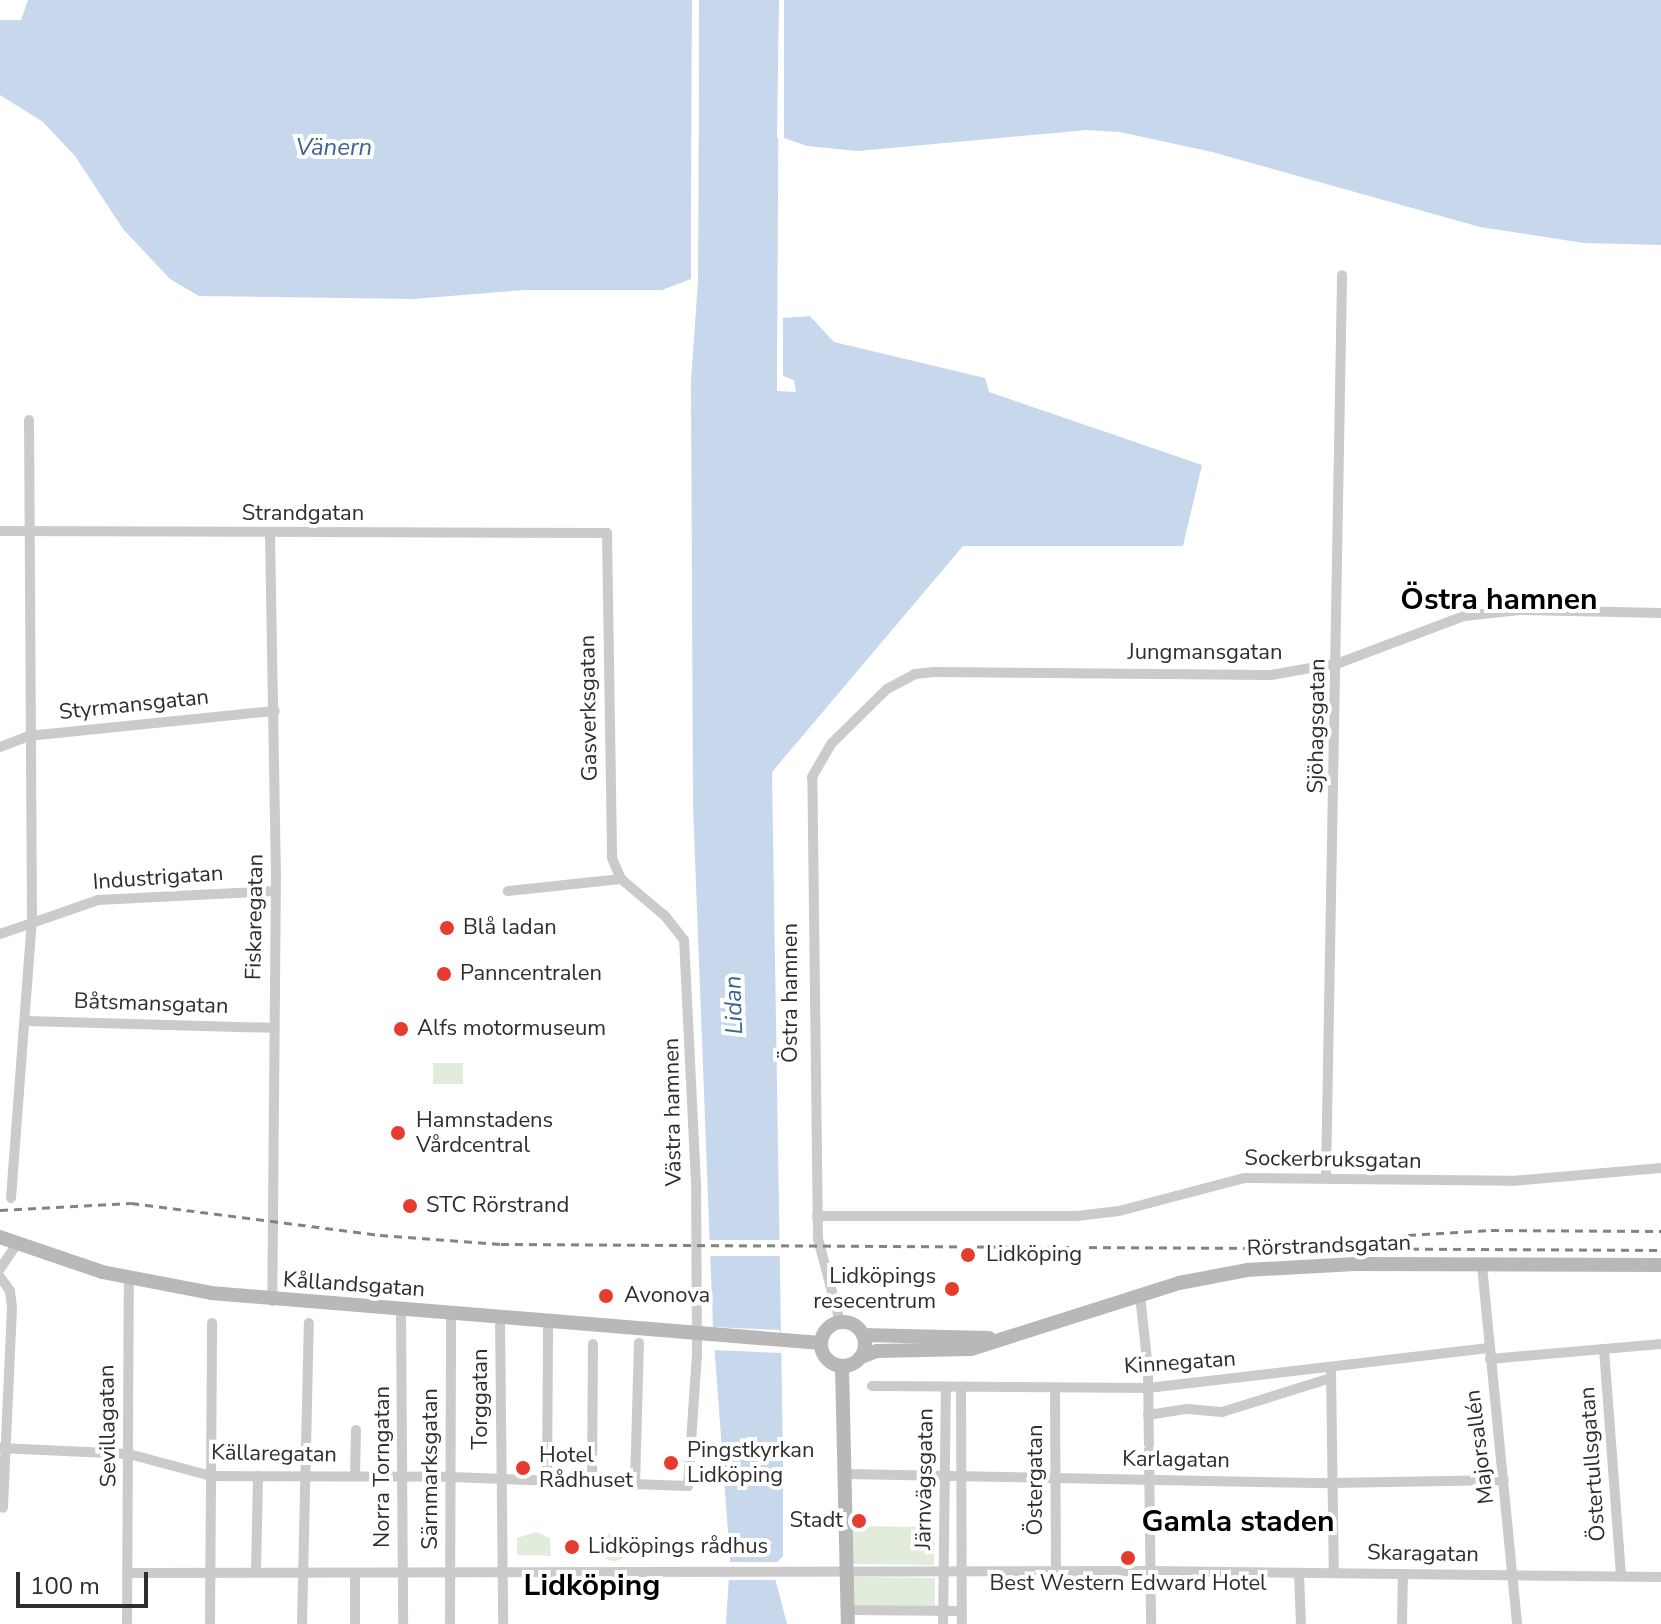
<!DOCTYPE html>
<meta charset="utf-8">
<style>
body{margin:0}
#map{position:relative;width:1661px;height:1624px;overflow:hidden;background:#fff;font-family:"Nunito Sans",sans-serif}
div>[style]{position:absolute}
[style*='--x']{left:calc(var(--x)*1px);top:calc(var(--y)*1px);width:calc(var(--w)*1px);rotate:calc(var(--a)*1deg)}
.green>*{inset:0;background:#e2ecdb}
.round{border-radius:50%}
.water>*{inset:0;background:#c7d8ec}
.pier>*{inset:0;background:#fff}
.street>*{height:10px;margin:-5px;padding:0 5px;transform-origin:5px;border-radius:5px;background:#cbcbcb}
.secondary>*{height:14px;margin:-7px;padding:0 7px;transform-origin:7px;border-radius:7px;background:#b8b8b8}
.secondary>.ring{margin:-7px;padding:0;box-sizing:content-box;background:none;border:14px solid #b8b8b8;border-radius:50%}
.rail>*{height:3px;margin-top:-1.5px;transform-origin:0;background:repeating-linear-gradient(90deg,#838383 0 8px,transparent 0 14px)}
.dots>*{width:22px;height:22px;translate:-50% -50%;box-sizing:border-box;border:4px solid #fff;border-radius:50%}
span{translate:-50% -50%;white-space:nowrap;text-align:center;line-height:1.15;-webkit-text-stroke:8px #fff;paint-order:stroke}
.street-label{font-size:22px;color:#2e2e2e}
.poi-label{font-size:22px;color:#2e2e2e}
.left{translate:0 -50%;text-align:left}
.right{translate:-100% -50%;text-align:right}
.water-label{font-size:24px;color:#3c6390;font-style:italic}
.district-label{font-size:30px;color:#000;font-weight:700}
.scale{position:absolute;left:16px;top:1572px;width:132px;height:36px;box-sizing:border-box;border:4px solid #2e2e2e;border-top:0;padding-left:10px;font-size:24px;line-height:28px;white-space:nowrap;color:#2e2e2e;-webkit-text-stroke:6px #fff;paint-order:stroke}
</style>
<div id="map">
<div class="green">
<div style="clip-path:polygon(433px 1063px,463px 1063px,463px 1084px,433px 1084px)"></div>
<div style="clip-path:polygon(849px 1526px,935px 1527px,934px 1565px,849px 1564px)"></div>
<div style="clip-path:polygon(536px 1532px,550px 1538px,551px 1556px,517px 1555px,517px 1538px)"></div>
<div class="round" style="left:600px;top:1533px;width:28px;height:28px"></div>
<div style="clip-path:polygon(849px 1577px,935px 1578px,935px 1606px,849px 1605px)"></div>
</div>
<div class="water">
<div style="clip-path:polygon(28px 0,692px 0,691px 279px,662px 290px,524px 290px,413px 299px,199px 296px,170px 279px,123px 229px,75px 156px,43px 122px,0 95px,0 20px,21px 20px)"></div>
<div style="clip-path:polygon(699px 0,779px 0,777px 391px,796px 392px,794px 380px,783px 376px,783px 318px,810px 316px,834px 342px,985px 378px,989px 392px,1202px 465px,1183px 546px,963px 546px,772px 772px,783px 1459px,783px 1556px,777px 1562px,775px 1578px,787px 1624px,726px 1624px,730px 1559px,713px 1328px,693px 806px,691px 381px,698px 281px)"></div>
<div style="clip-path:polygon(784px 0,1661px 0,1661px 245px,1584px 243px,1480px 227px,1212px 152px,1120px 132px,1087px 130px,858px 151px,807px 146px,784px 138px)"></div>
</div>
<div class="pier">
<div style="clip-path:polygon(692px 0,699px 0,698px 281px,691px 279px)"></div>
<div style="clip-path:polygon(779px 0,784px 0,784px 138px,777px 138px)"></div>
<div style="clip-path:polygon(706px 1240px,783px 1240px,783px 1256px,706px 1256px)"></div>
<div style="clip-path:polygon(713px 1327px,780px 1330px,781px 1353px,714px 1350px)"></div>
<div style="clip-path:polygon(726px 1562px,779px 1562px,778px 1580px,726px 1580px)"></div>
</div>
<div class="street">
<div style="--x:0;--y:531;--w:607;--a:0.19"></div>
<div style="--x:607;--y:533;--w:325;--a:89.1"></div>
<div style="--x:612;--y:858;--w:23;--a:67"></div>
<div style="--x:270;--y:535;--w:336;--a:89"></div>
<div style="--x:276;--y:871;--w:430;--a:90.5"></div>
<div style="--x:0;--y:747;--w:30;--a:-21"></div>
<div style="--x:28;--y:736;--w:248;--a:-5.8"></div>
<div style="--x:0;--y:934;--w:104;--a:-19.1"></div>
<div style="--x:98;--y:900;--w:178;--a:-2.9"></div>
<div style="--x:27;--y:1021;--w:246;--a:1.6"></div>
<div style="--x:1326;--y:1178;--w:903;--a:-88.98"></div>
<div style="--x:11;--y:1198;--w:279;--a:-85.7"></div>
<div style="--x:32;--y:920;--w:500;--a:-90.34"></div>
<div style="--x:817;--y:1216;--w:260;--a:0"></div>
<div style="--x:1077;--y:1216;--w:42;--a:-6.8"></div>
<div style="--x:1119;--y:1211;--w:129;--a:-14.8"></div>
<div style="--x:1244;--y:1178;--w:268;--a:0.6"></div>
<div style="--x:1512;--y:1181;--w:150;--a:-5"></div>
<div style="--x:1482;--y:1266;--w:360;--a:84.4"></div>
<div style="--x:0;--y:1269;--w:30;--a:-56"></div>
<div style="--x:0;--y:1277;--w:17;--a:54"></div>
<div style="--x:10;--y:1291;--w:17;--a:83"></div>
<div style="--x:12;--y:1308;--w:200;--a:92.6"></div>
<div style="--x:1140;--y:1296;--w:73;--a:83.7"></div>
<div style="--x:1148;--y:1369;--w:255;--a:89.3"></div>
<div style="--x:401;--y:1311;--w:313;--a:89.6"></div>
<div style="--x:500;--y:1317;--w:307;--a:89.4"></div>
<div style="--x:840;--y:1322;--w:86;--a:-104.8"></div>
<div style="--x:818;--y:1239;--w:462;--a:-90.7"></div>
<div style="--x:812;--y:777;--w:39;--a:-60"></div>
<div style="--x:832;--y:743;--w:77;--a:-44.5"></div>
<div style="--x:887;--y:689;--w:32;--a:-28"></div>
<div style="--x:915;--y:674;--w:19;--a:-6"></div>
<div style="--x:934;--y:672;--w:337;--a:0.5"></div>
<div style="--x:1271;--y:675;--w:69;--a:-10"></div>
<div style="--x:1339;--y:663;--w:134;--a:-20.6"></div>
<div style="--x:1464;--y:616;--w:56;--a:-6.1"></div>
<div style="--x:1520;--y:610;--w:141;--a:1.2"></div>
<div style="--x:1604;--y:1349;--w:228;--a:85.7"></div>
<div style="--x:1490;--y:1359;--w:172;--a:-5"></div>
<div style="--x:1331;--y:1370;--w:203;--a:89.2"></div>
<div style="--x:872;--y:1386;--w:276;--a:0.4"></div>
<div style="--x:1148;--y:1388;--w:343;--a:-6.7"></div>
<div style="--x:961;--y:1387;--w:237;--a:89.8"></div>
<div style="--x:1055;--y:1388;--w:183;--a:89.7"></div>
<div style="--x:1148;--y:1415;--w:39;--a:-9"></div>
<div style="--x:1187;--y:1409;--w:35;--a:5"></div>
<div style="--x:1222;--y:1412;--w:114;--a:-17.3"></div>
<div style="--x:0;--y:1448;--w:129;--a:2.7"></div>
<div style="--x:129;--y:1454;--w:85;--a:15"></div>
<div style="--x:211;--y:1476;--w:240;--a:0.2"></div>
<div style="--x:451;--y:1477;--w:237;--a:2.2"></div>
<div style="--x:688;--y:1486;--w:132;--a:-86.1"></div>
<div style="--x:697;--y:1354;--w:170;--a:-90.3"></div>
<div style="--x:696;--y:1184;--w:244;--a:-92.8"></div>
<div style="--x:684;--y:940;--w:31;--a:-128"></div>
<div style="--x:665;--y:916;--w:57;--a:-139.9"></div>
<div style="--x:621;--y:879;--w:114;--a:173.9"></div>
<div style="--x:846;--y:1474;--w:485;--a:1.1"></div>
<div style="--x:1331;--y:1483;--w:173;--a:-1"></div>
<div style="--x:355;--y:1476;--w:46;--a:-88.8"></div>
<div style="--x:547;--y:1481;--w:162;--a:-89.6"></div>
<div style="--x:592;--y:1484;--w:140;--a:-89.6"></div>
<div style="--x:635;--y:1485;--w:142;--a:-88.4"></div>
<div style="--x:256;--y:1572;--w:96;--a:-88.8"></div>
<div style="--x:128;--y:1573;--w:1021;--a:-0.11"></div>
<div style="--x:1149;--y:1571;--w:512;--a:0.67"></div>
<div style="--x:1299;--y:1573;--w:51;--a:87.8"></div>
<div style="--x:848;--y:1610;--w:114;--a:0.5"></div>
<div style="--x:127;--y:1624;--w:346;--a:-89.7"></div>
<div style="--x:210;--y:1624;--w:301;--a:-89.6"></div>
<div style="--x:302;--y:1624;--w:301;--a:-88.7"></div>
<div style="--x:355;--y:1624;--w:51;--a:-90"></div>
<div style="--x:450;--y:1624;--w:310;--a:-89.8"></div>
<div style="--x:943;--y:1624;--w:237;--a:-89.3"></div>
<div style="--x:1402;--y:1624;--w:50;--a:-88.9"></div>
</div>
<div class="secondary">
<div style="--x:0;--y:1237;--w:108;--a:18.9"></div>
<div style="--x:102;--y:1272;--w:111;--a:10.9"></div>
<div style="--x:211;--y:1293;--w:612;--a:4.69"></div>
<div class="ring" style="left:821px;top:1322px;width:30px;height:30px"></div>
<div style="--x:863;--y:1335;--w:126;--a:1.4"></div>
<div style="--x:861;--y:1357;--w:17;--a:-21"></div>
<div style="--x:877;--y:1351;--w:94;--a:-1.2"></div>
<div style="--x:971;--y:1349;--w:218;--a:-17.6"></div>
<div style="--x:1179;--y:1283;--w:69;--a:-10.8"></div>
<div style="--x:1247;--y:1270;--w:108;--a:-3.2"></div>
<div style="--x:1355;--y:1264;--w:306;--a:0.2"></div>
<div style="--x:842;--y:1366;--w:258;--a:88.7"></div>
</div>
<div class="rail">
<div style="--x:0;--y:1210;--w:131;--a:-3.1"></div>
<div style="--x:131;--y:1203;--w:251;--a:7.3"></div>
<div style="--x:380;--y:1235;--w:121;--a:4.3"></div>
<div style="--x:501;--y:1244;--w:1160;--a:0.3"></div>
<div style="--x:1408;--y:1235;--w:83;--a:-3.4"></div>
<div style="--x:1491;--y:1230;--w:170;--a:0.3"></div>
</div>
<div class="dots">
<div style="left:447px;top:928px;background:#e63b2f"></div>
<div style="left:444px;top:974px;background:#e63b2f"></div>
<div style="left:401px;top:1029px;background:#e63b2f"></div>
<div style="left:398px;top:1133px;background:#e63b2f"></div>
<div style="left:410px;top:1206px;background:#e63b2f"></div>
<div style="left:968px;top:1255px;background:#e63b2f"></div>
<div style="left:952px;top:1289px;background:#e63b2f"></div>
<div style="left:606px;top:1296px;background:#e63b2f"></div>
<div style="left:671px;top:1463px;background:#e63b2f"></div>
<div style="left:523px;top:1468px;background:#e63b2f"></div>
<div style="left:859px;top:1521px;background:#e63b2f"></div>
<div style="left:572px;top:1547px;background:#e63b2f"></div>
<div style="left:1128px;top:1558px;background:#e63b2f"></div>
</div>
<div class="street-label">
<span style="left:303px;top:514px">Strandgatan</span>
<span style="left:1205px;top:653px">Jungmansgatan</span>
<span style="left:134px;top:705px;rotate:-6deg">Styrmansgatan</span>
<span style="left:589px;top:708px;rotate:-91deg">Gasverksgatan</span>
<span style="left:1317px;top:726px;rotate:-89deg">Sjöhagsgatan</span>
<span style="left:158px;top:878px;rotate:-4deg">Industrigatan</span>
<span style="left:255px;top:917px;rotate:-89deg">Fiskaregatan</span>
<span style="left:791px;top:993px;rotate:-90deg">Östra hamnen</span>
<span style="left:151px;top:1004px;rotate:2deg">Båtsmansgatan</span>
<span style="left:673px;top:1112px;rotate:-91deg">Västra hamnen</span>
<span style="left:1333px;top:1160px;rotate:1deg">Sockerbruksgatan</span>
<span style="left:1329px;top:1246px;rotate:-2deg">Rörstrandsgatan</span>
<span style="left:354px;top:1285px;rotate:4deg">Kållandsgatan</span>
<span style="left:1180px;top:1363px;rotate:-4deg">Kinnegatan</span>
<span style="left:481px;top:1399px;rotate:-90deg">Torggatan</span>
<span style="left:108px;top:1426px;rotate:-91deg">Sevillagatan</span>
<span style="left:1480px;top:1447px;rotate:-97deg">Majorsallén</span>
<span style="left:274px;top:1454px;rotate:1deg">Källaregatan</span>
<span style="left:1176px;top:1460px;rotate:1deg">Karlagatan</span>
<span style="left:1593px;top:1464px;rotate:-94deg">Östertullsgatan</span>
<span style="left:383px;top:1467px;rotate:-90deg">Norra Torngatan</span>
<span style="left:431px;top:1469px;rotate:-90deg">Särnmarksgatan</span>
<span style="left:925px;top:1479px;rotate:-89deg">Järnvägsgatan</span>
<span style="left:1036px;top:1480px;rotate:-90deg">Östergatan</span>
<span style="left:1423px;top:1554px;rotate:1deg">Skaragatan</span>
</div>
<div class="poi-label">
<span class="left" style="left:463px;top:928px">Blå ladan</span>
<span class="left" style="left:460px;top:974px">Panncentralen</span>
<span class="left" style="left:417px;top:1029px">Alfs motormuseum</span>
<span class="left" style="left:416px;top:1133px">Hamnstadens<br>Vårdcentral</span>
<span class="left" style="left:426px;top:1206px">STC Rörstrand</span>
<span class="left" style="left:986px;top:1255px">Lidköping</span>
<span class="right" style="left:936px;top:1289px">Lidköpings<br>resecentrum</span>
<span class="left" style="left:624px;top:1296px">Avonova</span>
<span class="left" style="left:687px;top:1463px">Pingstkyrkan<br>Lidköping</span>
<span class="left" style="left:539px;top:1468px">Hotel<br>Rådhuset</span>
<span class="right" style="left:843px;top:1521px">Stadt</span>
<span class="left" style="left:588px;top:1547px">Lidköpings rådhus</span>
<span style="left:1128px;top:1584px">Best Western Edward Hotel</span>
</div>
<div class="water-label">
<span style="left:334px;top:148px">Vänern</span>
<span style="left:734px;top:1005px;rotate:-92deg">Lidan</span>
</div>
<div class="district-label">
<span style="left:1499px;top:600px">Östra hamnen</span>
<span style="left:1238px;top:1522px">Gamla staden</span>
<span style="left:592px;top:1586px">Lidköping</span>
</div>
<div class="scale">100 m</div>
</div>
